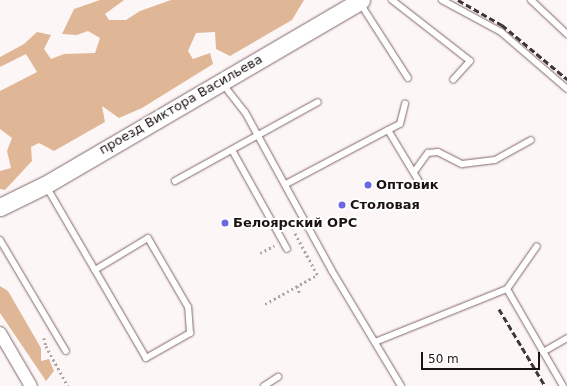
<!DOCTYPE html>
<meta charset="utf-8">
<style>
body{margin:0}
#map{position:relative;width:567px;height:386px;overflow:hidden;background:#fdf6f6;font-family:"DejaVu Sans",sans-serif}
div>[style]{position:absolute}
[style*='--x']{left:calc(var(--x)*1px);top:calc(var(--y)*1px);width:calc(var(--w)*1px);rotate:calc(var(--a)*1deg)}
.forest>*{inset:0;background:#e0b796}
.path>*{height:2.5px;margin-top:-1.25px;transform-origin:0;background:repeating-linear-gradient(90deg,#aba3a3 0 2px,transparent 0 5px)}
.roads{filter:drop-shadow(0 0 1px #816767) drop-shadow(0 0 1px #816767)}
.lane>*{height:6px;margin:-3px;padding:0 3px;transform-origin:3px;border-radius:3px;background:#fff}
.street>*{height:12px;margin:-6px;padding:0 6px;transform-origin:6px;border-radius:6px;background:#fff}
.secondary>*{height:17px;margin:-8.5px;padding:0 8.5px;transform-origin:8.5px;border-radius:8.5px;background:#fff}
.rail>*{height:3px;margin-top:-1.5px;transform-origin:0;background:repeating-linear-gradient(90deg,#403636 0 6px,transparent 0 9px)}
.dots>*{width:11px;height:11px;translate:-50% -50%;box-sizing:border-box;border:2px solid #fff;border-radius:50%}
span{translate:-50% -50%;white-space:nowrap;text-align:center;line-height:1.15;-webkit-text-stroke:4px #fff;paint-order:stroke}
.street-label{font-size:13px;color:#1d1313}
.poi-label{font-size:13px;color:#1d1313;font-weight:700}
.left{translate:0 -50%;text-align:left}
.scale{position:absolute;left:421px;top:352px;width:119px;height:18px;box-sizing:border-box;border:2px solid #1d1313;border-top:0;padding-left:5px;font-size:12px;line-height:14px;white-space:nowrap;color:#1d1313;-webkit-text-stroke:3px #fff;paint-order:stroke}
</style>
<div id="map">
<div class="forest">
<div style="clip-path:polygon(100px 0,124px 0,105px 14px,109px 20px,126px 20px,140px 11px,171px 0,304px 0,292px 20px,230px 56px,216px 49px,215px 32px,196px 33px,188px 51px,193px 59px,210px 53px,213px 64px,142px 108px,119px 118px,102px 106px,105px 122px,54px 151px,39px 143px,31px 147px,32px 161px,5px 190px,0 189px,0 171px,11px 168px,7px 151px,12px 138px,0 129px,0 91px,37px 72px,26px 54px,0 67px,0 57px,24px 44px,37px 32px,51px 35px,44px 49px,51px 59px,64px 54px,95px 53px,100px 38px,88px 31px,77px 35px,62px 34px,74px 9px)"></div>
<div style="clip-path:polygon(0 286px,8px 291px,41px 348px,41px 361px,49px 359px,54px 371px,46px 381px,0 313px)"></div>
</div>
<div class="path">
<div style="--x:260;--y:253;--w:16;--a:-27"></div>
<div style="--x:297;--y:286;--w:8;--a:67"></div>
<div style="--x:265;--y:304;--w:60;--a:-29.1"></div>
<div style="--x:317;--y:275;--w:47;--a:-118.2"></div>
<div style="--x:44;--y:338;--w:8;--a:76"></div>
<div style="--x:46;--y:346;--w:46;--a:61.2"></div>
</div>
<div class="roads">
<div class="lane">
<div style="--x:392;--y:0;--w:99;--a:38"></div>
<div style="--x:470;--y:61;--w:25;--a:132"></div>
<div style="--x:442;--y:0;--w:67;--a:28.5"></div>
<div style="--x:501;--y:32;--w:87;--a:40.8"></div>
<div style="--x:531;--y:0;--w:50;--a:43.4"></div>
<div style="--x:360;--y:3;--w:89;--a:57.4"></div>
<div style="--x:222;--y:83;--w:37;--a:52"></div>
<div style="--x:245;--y:112;--w:181;--a:61.3"></div>
<div style="--x:332;--y:271;--w:134;--a:59"></div>
<div style="--x:388;--y:130;--w:13;--a:-27"></div>
<div style="--x:400;--y:124;--w:21;--a:-76"></div>
<div style="--x:232;--y:150;--w:113;--a:60.9"></div>
<div style="--x:414;--y:172;--w:24;--a:-54"></div>
<div style="--x:428;--y:153;--w:10;--a:-6"></div>
<div style="--x:438;--y:152;--w:27;--a:27"></div>
<div style="--x:462;--y:164;--w:33;--a:-7"></div>
<div style="--x:495;--y:160;--w:41;--a:-29.1"></div>
<div style="--x:175;--y:181;--w:163;--a:-28.9"></div>
<div style="--x:286;--y:184;--w:115;--a:-27.9"></div>
<div style="--x:388;--y:130;--w:64;--a:59"></div>
<div style="--x:46;--y:186;--w:199;--a:59.8"></div>
<div style="--x:146;--y:358;--w:51;--a:-29.6"></div>
<div style="--x:190;--y:333;--w:26;--a:-94"></div>
<div style="--x:188;--y:307;--w:80;--a:-120.1"></div>
<div style="--x:148;--y:238;--w:62;--a:148.9"></div>
<div style="--x:0;--y:240;--w:129;--a:59.3"></div>
<div style="--x:507;--y:289;--w:52;--a:-55.1"></div>
<div style="--x:375;--y:342;--w:142;--a:-21.9"></div>
<div style="--x:507;--y:289;--w:112;--a:60"></div>
<div style="--x:543;--y:352;--w:28;--a:-30"></div>
<div style="--x:264;--y:386;--w:17;--a:-33"></div>
</div>
<div class="street">
<div style="--x:0;--y:333;--w:61;--a:59.7"></div>
</div>
<div class="secondary">
<div style="--x:0;--y:207;--w:50;--a:-26.1"></div>
<div style="--x:45;--y:185;--w:366;--a:-30.3"></div>
</div>
</div>
<div class="rail">
<div style="--x:458;--y:0;--w:51;--a:29.6"></div>
<div style="--x:502;--y:25;--w:85;--a:39.7"></div>
<div style="--x:499;--y:309;--w:90;--a:59.1"></div>
</div>
<div class="dots">
<div style="left:368px;top:185px;background:#6c68e2"></div>
<div style="left:342px;top:205px;background:#6c68e2"></div>
<div style="left:225px;top:223px;background:#6c68e2"></div>
</div>
<div class="street-label">
<span style="left:181px;top:105px;rotate:-30deg">проезд Виктора Васильева</span>
</div>
<div class="poi-label">
<span class="left" style="left:376px;top:185px">Оптовик</span>
<span class="left" style="left:350px;top:205px">Столовая</span>
<span class="left" style="left:233px;top:223px">Белоярский ОРС</span>
</div>
<div class="scale">50 m</div>
</div>
